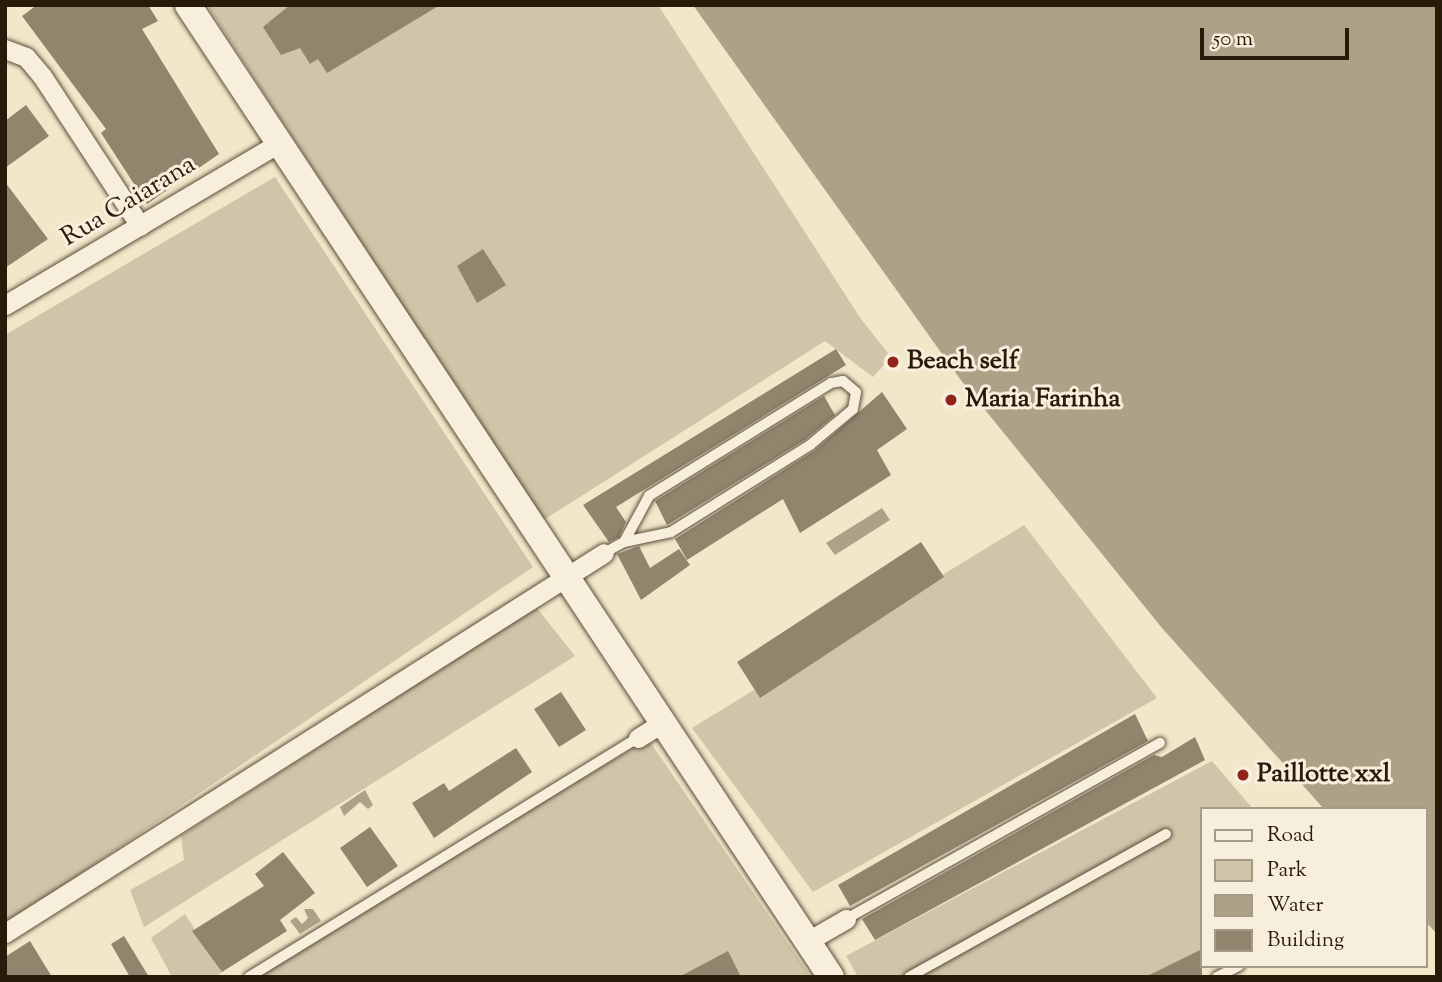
<!DOCTYPE html>
<style>
body{margin:0}
#map{position:relative;width:1442px;height:982px;overflow:hidden;background:#f2e7c9;font-family:"Sorts Mill Goudy",serif}
div>[style]{position:absolute}
[style*='--x']{left:calc(var(--x)*1px);top:calc(var(--y)*1px);width:calc(var(--w)*1px);rotate:calc(var(--a)*1deg)}
.green>*{inset:0;background:#d0c4a9}
.water>*{inset:0;background:#ada288}
.building>*{inset:0;background:#91856d}
.roads{filter:drop-shadow(0 0 2px #5a4e3a) drop-shadow(0 0 2px #5a4e3a)}
.service>*{height:10px;margin:-5px;padding:0 5px;transform-origin:5px;border-radius:5px;background:#f7efdc}
.minor>*{height:19px;margin:-9.5px;padding:0 9.5px;transform-origin:9.5px;border-radius:9.5px;background:#f7efdc}
.secondary>*{height:26px;margin:-13px;padding:0 13px;transform-origin:13px;border-radius:13px;background:#f7efdc}
.dots>*{width:19px;height:19px;translate:-50% -50%;box-sizing:border-box;border:4px solid #f7efdc;border-radius:50%}
span{translate:-50% -50%;white-space:nowrap;text-align:center;line-height:1.15;-webkit-text-stroke:6px #f7efdc;paint-order:stroke}
.street-label{font-size:26px;color:#281b0a}
.poi-label{font-size:26px;color:#281b0a;font-weight:700}
.left{translate:0 -50%;text-align:left}
.frame{position:absolute;inset:0;border:7px solid #281b0a;pointer-events:none}
.legend{position:absolute;left:1200px;top:807px;width:228px;height:161px;box-sizing:border-box;background:#f7efdc;border:2px solid #a49a88;margin:0;padding:9px 12px;list-style:none;font-size:21px;color:#281b0a}
.legend li{display:flex;align-items:center;gap:14px;height:35px}
.legend b{width:35px;border:2px solid #a49a88}
.scale{position:absolute;left:1200px;top:28px;width:149px;height:32px;box-sizing:border-box;border:4px solid #281b0a;border-top:0;padding-left:9px;font-size:21px;line-height:24px;white-space:nowrap;color:#281b0a;-webkit-text-stroke:5px #f7efdc;paint-order:stroke}
</style>
<div id="map">
<div class="green">
<div style="clip-path:polygon(207px 5px,658px 5px,861px 319px,891px 357px,873px 377px,825px 341px,542px 521px)"></div>
<div style="clip-path:polygon(275px 177px,533px 567px,5px 925px,5px 335px)"></div>
<div style="clip-path:polygon(1024px 525px,1157px 698px,813px 892px,692px 728px)"></div>
<div style="clip-path:polygon(536px 607px,575px 656px,144px 927px,130px 890px,184px 860px,181px 836px)"></div>
<div style="clip-path:polygon(648px 739px,811px 977px,251px 977px)"></div>
<div style="clip-path:polygon(1212px 761px,1253px 809px,1202px 809px,1202px 949px,1145px 977px,858px 977px,846px 956px)"></div>
<div style="clip-path:polygon(185px 914px,222px 972px,216px 977px,172px 977px,151px 938px)"></div>
</div>
<div class="water">
<div style="clip-path:polygon(693px 5px,1437px 5px,1437px 934px,1426px 922px,1426px 809px,1324px 809px,1162px 628px,960px 379px)"></div>
<div style="clip-path:polygon(882px 508px,890px 520px,835px 555px,826px 543px)"></div>
<div style="clip-path:polygon(365px 790px,373px 805px,368px 809px,360px 802px,344px 816px,340px 807px)"></div>
<div style="clip-path:polygon(304px 909px,313px 909px,321px 921px,300px 934px,290px 921px,296px 917px,302px 924px,308px 918px)"></div>
</div>
<div class="building">
<div style="clip-path:polygon(37px 5px,148px 5px,158px 21px,142px 29px,219px 154px,147px 204px,101px 133px,106px 129px,22px 16px)"></div>
<div style="clip-path:polygon(290px 5px,440px 5px,327px 73px,318px 59px,310px 64px,300px 48px,281px 55px,263px 27px)"></div>
<div style="clip-path:polygon(26px 105px,49px 136px,5px 168px,5px 121px)"></div>
<div style="clip-path:polygon(5px 182px,48px 239px,5px 268px)"></div>
<div style="clip-path:polygon(483px 249px,506px 285px,477px 303px,457px 266px)"></div>
<div style="clip-path:polygon(836px 349px,846px 365px,616px 507px,626px 522px,619px 537px,609px 542px,583px 505px)"></div>
<div style="clip-path:polygon(882px 392px,907px 429px,877px 450px,891px 475px,800px 533px,783px 499px,687px 560px,675px 539px,814px 451px)"></div>
<div style="clip-path:polygon(824px 396px,835px 415px,806px 439px,667px 525px,655px 501px)"></div>
<div style="clip-path:polygon(921px 542px,944px 577px,760px 698px,737px 662px)"></div>
<div style="clip-path:polygon(639px 546px,650px 568px,679px 549px,690px 565px,641px 600px,617px 554px)"></div>
<div style="clip-path:polygon(561px 692px,586px 730px,559px 747px,534px 709px)"></div>
<div style="clip-path:polygon(1135px 714px,1148px 741px,850px 906px,838px 885px)"></div>
<div style="clip-path:polygon(1195px 737px,1205px 760px,875px 940px,862px 919px,1154px 755px,1162px 757px)"></div>
<div style="clip-path:polygon(516px 748px,532px 772px,434px 838px,412px 803px,444px 783px,449px 791px)"></div>
<div style="clip-path:polygon(370px 827px,398px 866px,367px 887px,340px 848px)"></div>
<div style="clip-path:polygon(283px 852px,315px 893px,280px 920px,287px 931px,222px 972px,192px 931px,264px 886px,255px 874px)"></div>
<div style="clip-path:polygon(124px 936px,149px 977px,130px 977px,111px 944px)"></div>
<div style="clip-path:polygon(30px 941px,52px 977px,5px 977px,5px 957px)"></div>
<div style="clip-path:polygon(1202px 949px,1202px 977px,1145px 977px)"></div>
<div style="clip-path:polygon(728px 951px,741px 977px,679px 977px)"></div>
</div>
<div class="roads">
<div class="service">
<div style="--x:604;--y:553;--w:23;--a:-29"></div>
<div style="--x:624;--y:542;--w:48;--a:-12"></div>
<div style="--x:671;--y:532;--w:164;--a:-32"></div>
<div style="--x:810;--y:445;--w:56;--a:-39.9"></div>
<div style="--x:853;--y:409;--w:17;--a:-80"></div>
<div style="--x:856;--y:392;--w:17;--a:-140"></div>
<div style="--x:843;--y:381;--w:12;--a:171"></div>
<div style="--x:831;--y:383;--w:214;--a:148.2"></div>
<div style="--x:649;--y:496;--w:52;--a:118.5"></div>
<div style="--x:846;--y:919;--w:360;--a:-29.3"></div>
<div style="--x:249;--y:977;--w:457;--a:-31.6"></div>
<div style="--x:909;--y:977;--w:294;--a:-29.1"></div>
<div style="--x:1217;--y:977;--w:25;--a:-27"></div>
</div>
<div class="minor">
<div style="--x:5;--y:49;--w:22;--a:21"></div>
<div style="--x:26;--y:57;--w:25;--a:50"></div>
<div style="--x:42;--y:76;--w:179;--a:56.8"></div>
<div style="--x:5;--y:305;--w:318;--a:-30.6"></div>
<div style="--x:638;--y:738;--w:28;--a:-32"></div>
<div style="--x:5;--y:933;--w:709;--a:-32.39"></div>
<div style="--x:808;--y:941;--w:44;--a:-30.1"></div>
</div>
<div class="secondary">
<div style="--x:188;--y:5;--w:1165;--a:56.51"></div>
</div>
</div>
<div class="dots">
<div style="left:893px;top:362px;background:#8f2418"></div>
<div style="left:951px;top:400px;background:#8f2418"></div>
<div style="left:1243px;top:775px;background:#8f2418"></div>
</div>
<div class="street-label">
<span style="left:129px;top:202px;rotate:-31deg">Rua Caiarana</span>
</div>
<div class="poi-label">
<span class="left" style="left:907px;top:362px">Beach self</span>
<span class="left" style="left:965px;top:400px">Maria Farinha</span>
<span class="left" style="left:1257px;top:775px">Paillotte xxl</span>
</div>
<div class="frame"></div>
<ul class="legend">
<li><b style="height:9px;background:#f7efdc"></b>Road</li>
<li><b style="height:19px;background:#d0c4a9"></b>Park</li>
<li><b style="height:19px;background:#ada288"></b>Water</li>
<li><b style="height:19px;background:#91856d"></b>Building</li>
</ul>
<div class="scale">50 m</div>
</div>
